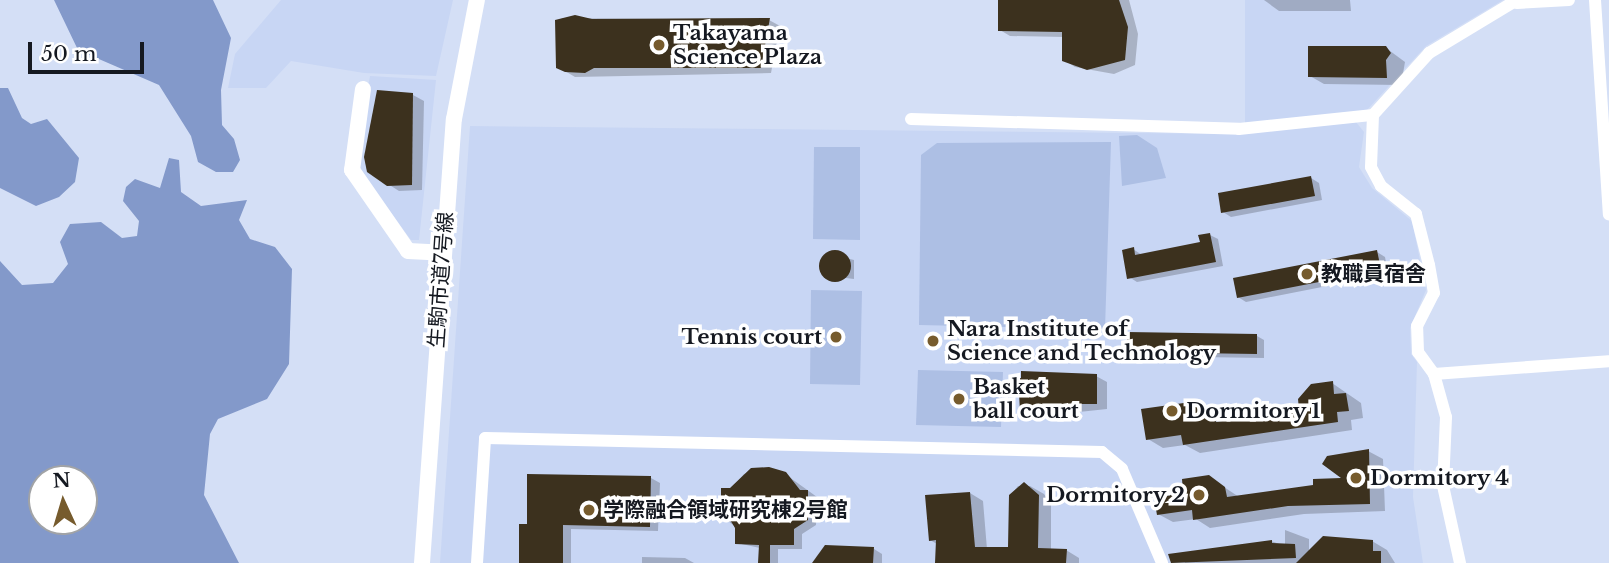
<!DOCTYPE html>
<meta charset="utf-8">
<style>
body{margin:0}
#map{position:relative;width:1609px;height:563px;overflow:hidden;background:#d4dff6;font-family:"Libre Baskerville","Noto Sans JP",serif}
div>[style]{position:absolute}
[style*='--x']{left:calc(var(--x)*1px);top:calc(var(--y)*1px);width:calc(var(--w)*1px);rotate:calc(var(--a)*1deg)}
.built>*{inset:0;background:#c8d6f4}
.green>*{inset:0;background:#adbfe4}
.forest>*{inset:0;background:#8399ca}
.shadow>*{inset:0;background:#0003}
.building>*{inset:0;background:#3c311e}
.round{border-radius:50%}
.minor>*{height:12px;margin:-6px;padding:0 6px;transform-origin:6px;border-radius:6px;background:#fff}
.tertiary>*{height:16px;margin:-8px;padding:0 8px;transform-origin:8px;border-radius:8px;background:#fff}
.dots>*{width:19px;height:19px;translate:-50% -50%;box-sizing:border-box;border:4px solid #fff;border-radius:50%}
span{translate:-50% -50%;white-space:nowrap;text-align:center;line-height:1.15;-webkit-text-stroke:7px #fff;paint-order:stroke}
.poi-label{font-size:21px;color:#151921;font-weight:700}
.left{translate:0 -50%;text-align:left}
.right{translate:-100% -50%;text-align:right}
.street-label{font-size:21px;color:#151921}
.north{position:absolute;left:28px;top:465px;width:70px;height:70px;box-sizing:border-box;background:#fff;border:2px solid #a1a3a6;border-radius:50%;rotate:356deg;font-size:19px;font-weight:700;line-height:28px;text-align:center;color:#151921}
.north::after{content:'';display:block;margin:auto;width:24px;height:32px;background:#765b2d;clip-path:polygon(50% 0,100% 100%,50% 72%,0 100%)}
.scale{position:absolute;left:28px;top:42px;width:116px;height:32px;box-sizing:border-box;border:4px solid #151921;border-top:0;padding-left:9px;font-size:21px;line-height:24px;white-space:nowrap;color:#151921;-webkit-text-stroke:5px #fff;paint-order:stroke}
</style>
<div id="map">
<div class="built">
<div style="clip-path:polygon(281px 0,453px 0,436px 76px,364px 73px,291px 61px,266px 88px,228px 88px,235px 54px)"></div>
<div style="clip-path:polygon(1245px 0,1503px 0,1426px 46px,1366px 111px,1245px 123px)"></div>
<div style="clip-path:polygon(370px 76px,436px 80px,419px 240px,411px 240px,358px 168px,358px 140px)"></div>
<div style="clip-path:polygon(1356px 122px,1364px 132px,1359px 167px,1372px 188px,1412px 221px,1426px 290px,1410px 328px,1411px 354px,1417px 362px,1413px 497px,1423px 563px,440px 563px,470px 126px,1234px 134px)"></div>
</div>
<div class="green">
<div style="clip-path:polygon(1137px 135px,1157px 148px,1166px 178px,1122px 186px,1119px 136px)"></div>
<div style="clip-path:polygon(1111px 142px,1105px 329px,919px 325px,921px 155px,937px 143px)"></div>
<div style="clip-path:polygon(814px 147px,860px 147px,860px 240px,813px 239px)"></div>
<div style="clip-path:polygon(811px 290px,862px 291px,860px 385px,810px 384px)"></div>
<div style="clip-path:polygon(918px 370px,1003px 372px,1001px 427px,916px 425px)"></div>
</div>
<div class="forest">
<div style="clip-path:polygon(54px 0,213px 0,231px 38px,221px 90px,222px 125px,234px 139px,240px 160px,233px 172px,216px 172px,198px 162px,191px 136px,159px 85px,78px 50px)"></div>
<div style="clip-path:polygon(0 88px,8px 88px,22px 118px,31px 124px,47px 119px,79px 158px,75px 182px,59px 197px,36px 206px,0 188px)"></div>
<div style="clip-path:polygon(evenodd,169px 158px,179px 160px,181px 192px,201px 206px,247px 200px,239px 220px,250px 239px,275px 247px,292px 269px,289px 364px,267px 399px,218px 419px,210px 434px,204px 495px,239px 563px,0 563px,0 261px,22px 285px,53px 283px,68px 264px,60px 242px,70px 224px,101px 222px,122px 238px,137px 236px,139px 221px,123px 201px,126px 187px,135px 179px,160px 188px,169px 158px,42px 479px,84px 479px,84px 521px,42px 521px,42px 479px)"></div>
</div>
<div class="shadow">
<div style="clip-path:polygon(999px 0,1129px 0,1138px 34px,1135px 65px,1114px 74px,1075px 67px,1064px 60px,1064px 37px,1010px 36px,1000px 30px)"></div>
<div style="clip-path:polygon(1264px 0,1350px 0,1351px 11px,1279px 11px)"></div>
<div style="clip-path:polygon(563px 18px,769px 20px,780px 26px,771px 73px,575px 77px,558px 67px,557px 21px)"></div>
<div style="clip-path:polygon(1386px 48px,1405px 62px,1401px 85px,1324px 84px,1310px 76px)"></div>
<div style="clip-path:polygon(413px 95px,424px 101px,422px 190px,399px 191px,388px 184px)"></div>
<div style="clip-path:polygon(1311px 178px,1319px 183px,1322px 200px,1231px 217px,1223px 212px)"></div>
<div style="clip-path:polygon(1210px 235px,1218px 239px,1223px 266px,1137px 282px,1129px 277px,1133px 249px,1142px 255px,1202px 243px)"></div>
<div style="clip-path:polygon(1377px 252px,1385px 257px,1388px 274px,1246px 302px,1238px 297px)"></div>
<div style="clip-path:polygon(826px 253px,854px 260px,854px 279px,822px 275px)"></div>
<div style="clip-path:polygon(1257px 336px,1264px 340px,1264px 358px,1136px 356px,1128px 351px)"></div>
<div style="clip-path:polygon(1096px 376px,1107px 382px,1107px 409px,1032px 417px,1021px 411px,1021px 396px,1015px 392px,1022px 379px)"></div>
<div style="clip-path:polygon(1332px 383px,1361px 403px,1363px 418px,1351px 420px,1352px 430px,1200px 453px,1185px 445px,1163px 448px,1148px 439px,1198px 402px,1228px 422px,1301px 411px)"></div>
<div style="clip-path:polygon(1368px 451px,1383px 459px,1385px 511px,1304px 514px,1210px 528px,1196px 519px,1173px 522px,1158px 514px,1209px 477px,1239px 497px,1314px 487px,1345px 479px)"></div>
<div style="clip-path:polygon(760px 469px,785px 474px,817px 497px,816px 525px,802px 534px,802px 549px,778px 549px,778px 563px,760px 563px,760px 548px,737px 543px,737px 528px,723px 517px,730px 490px,744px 474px)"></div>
<div style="clip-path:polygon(529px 475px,651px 478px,660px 483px,658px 531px,571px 529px,571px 563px,521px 563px,528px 526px)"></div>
<div style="clip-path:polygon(1018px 486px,1030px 486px,1044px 494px,1051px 504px,1051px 550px,1066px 550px,1079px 558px,1079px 563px,937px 563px,937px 544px,930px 540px,970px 493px,983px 501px,987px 549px,1010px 549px,1011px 495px)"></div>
<div style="clip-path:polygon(1285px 530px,1309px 539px,1309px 552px,1372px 541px,1387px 550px,1395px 563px,1185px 563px,1183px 554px,1271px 541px,1285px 546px)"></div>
<div style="clip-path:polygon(874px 549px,882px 554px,882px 563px,815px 563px)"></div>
<div style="clip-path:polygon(642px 557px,685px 558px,694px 563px,642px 563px)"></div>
</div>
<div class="building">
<div style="clip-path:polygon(998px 0,1119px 0,1128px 27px,1125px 60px,1087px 70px,1062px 61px,1062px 32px,998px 31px)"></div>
<div style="clip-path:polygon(575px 15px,592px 19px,770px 18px,761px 68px,594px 68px,585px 73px,565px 72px,556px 68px,555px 20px)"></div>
<div style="clip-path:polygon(1308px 46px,1386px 46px,1391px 53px,1386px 60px,1387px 78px,1308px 77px)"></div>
<div style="clip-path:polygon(377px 90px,413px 93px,412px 185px,387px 186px,367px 172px,364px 157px)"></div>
<div style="clip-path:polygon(1311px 176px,1315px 196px,1221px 213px,1218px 193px)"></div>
<div style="clip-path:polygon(1210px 233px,1216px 262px,1127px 279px,1122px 250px,1134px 247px,1135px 255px,1200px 242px,1198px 235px)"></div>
<div style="clip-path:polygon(1377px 250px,1381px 270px,1237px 298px,1233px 278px)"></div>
<div class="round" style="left:819px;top:250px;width:32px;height:32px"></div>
<div style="clip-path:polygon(1127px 332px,1257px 334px,1257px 354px,1127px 352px)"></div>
<div style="clip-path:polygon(1021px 371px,1097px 374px,1097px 404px,1065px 404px,1060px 412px,1020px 412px,1019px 393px,1013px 393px,1013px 378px,1021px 378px)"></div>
<div style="clip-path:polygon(1333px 381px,1334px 394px,1346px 393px,1349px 411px,1337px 412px,1338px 422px,1183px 445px,1181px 435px,1146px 440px,1141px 409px,1198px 401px,1214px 412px,1216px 422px,1254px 416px,1257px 412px,1299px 410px,1298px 399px,1311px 384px)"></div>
<div style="clip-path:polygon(1369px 449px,1370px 504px,1288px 506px,1193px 520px,1192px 510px,1157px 515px,1154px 498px,1183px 493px,1182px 479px,1209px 475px,1225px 487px,1227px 497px,1313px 485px,1313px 479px,1341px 478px,1322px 464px,1327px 456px)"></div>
<div style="clip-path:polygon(769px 467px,786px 472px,800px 490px,808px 490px,808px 520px,794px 529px,794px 545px,770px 545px,770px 563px,758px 563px,759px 545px,735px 544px,735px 528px,729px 518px,721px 518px,721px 488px,730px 488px,751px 468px)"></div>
<div style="clip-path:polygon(527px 474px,651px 476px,650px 527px,563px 525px,563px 563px,519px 563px,519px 524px,527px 524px)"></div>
<div style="clip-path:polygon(1024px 482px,1039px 495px,1038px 548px,1067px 549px,1066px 563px,935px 563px,936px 540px,929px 541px,925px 495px,970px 492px,975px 547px,1008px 547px,1009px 495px)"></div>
<div style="clip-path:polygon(1323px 536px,1373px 540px,1373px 551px,1381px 551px,1381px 563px,1296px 563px)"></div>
<div style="clip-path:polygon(1272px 540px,1272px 543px,1295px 544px,1296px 558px,1171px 563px,1168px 554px)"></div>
<div style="clip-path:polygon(825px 545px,874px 547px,873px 563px,812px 563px)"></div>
</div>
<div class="minor">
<div style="--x:1595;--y:0;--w:215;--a:86.3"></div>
<div style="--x:1517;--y:3;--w:52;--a:-3.3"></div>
<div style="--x:911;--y:119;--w:328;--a:1.7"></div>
<div style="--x:1239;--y:129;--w:135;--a:-6"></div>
<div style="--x:1434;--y:374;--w:175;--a:-4.2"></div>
<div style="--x:477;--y:563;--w:125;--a:-86.3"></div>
<div style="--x:485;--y:438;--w:617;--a:1.3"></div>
<div style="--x:1102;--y:452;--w:26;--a:40"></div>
<div style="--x:1122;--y:469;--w:102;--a:66.9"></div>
<div style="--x:1460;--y:563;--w:79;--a:-102.4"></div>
<div style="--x:1443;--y:486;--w:69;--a:-87.5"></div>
<div style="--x:1446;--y:417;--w:45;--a:-105.6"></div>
<div style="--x:1434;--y:374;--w:27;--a:-126"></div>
<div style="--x:1418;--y:352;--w:26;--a:-92"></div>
<div style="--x:1417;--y:326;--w:37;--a:-63"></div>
<div style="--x:1434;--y:293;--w:28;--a:-100"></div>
<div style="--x:1429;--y:265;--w:53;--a:-104.3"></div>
<div style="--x:1416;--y:214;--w:45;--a:-141.3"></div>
<div style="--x:1381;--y:186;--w:21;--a:-118"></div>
<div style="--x:1371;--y:167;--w:52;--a:-87.8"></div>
<div style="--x:1373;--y:115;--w:84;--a:-47.9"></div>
<div style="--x:1429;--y:53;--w:103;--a:-31.1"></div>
</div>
<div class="tertiary">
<div style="--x:363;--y:89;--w:82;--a:97.7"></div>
<div style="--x:352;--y:170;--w:98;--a:55.3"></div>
<div style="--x:408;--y:251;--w:35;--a:3"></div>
<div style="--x:422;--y:563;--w:445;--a:-85.9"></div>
<div style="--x:454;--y:119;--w:121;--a:-79.1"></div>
</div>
<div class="dots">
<div style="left:659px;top:45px;background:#765b2d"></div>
<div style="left:1307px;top:274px;background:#765b2d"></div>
<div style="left:836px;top:337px;background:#765b2d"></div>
<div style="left:933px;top:341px;background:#765b2d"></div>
<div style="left:959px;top:399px;background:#765b2d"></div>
<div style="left:1172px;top:411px;background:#765b2d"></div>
<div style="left:1356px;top:478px;background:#765b2d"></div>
<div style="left:1199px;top:495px;background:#765b2d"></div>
<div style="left:589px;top:510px;background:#765b2d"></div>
</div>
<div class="poi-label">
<span class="left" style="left:673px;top:45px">Takayama<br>Science Plaza</span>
<span class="left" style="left:1321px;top:274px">教職員宿舎</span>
<span class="left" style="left:947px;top:341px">Nara Institute of<br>Science and Technology</span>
<span class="right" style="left:822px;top:337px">Tennis court</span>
<span class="left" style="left:973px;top:399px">Basket<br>ball court</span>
<span class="left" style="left:1186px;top:411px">Dormitory 1</span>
<span class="left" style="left:1370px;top:478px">Dormitory 4</span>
<span class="right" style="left:1185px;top:495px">Dormitory 2</span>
<span class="left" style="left:603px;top:510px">学際融合領域研究棟2号館</span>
</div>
<div class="street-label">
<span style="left:441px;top:280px;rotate:-86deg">生駒市道7号線</span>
</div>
<div class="north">N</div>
<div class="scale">50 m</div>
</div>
